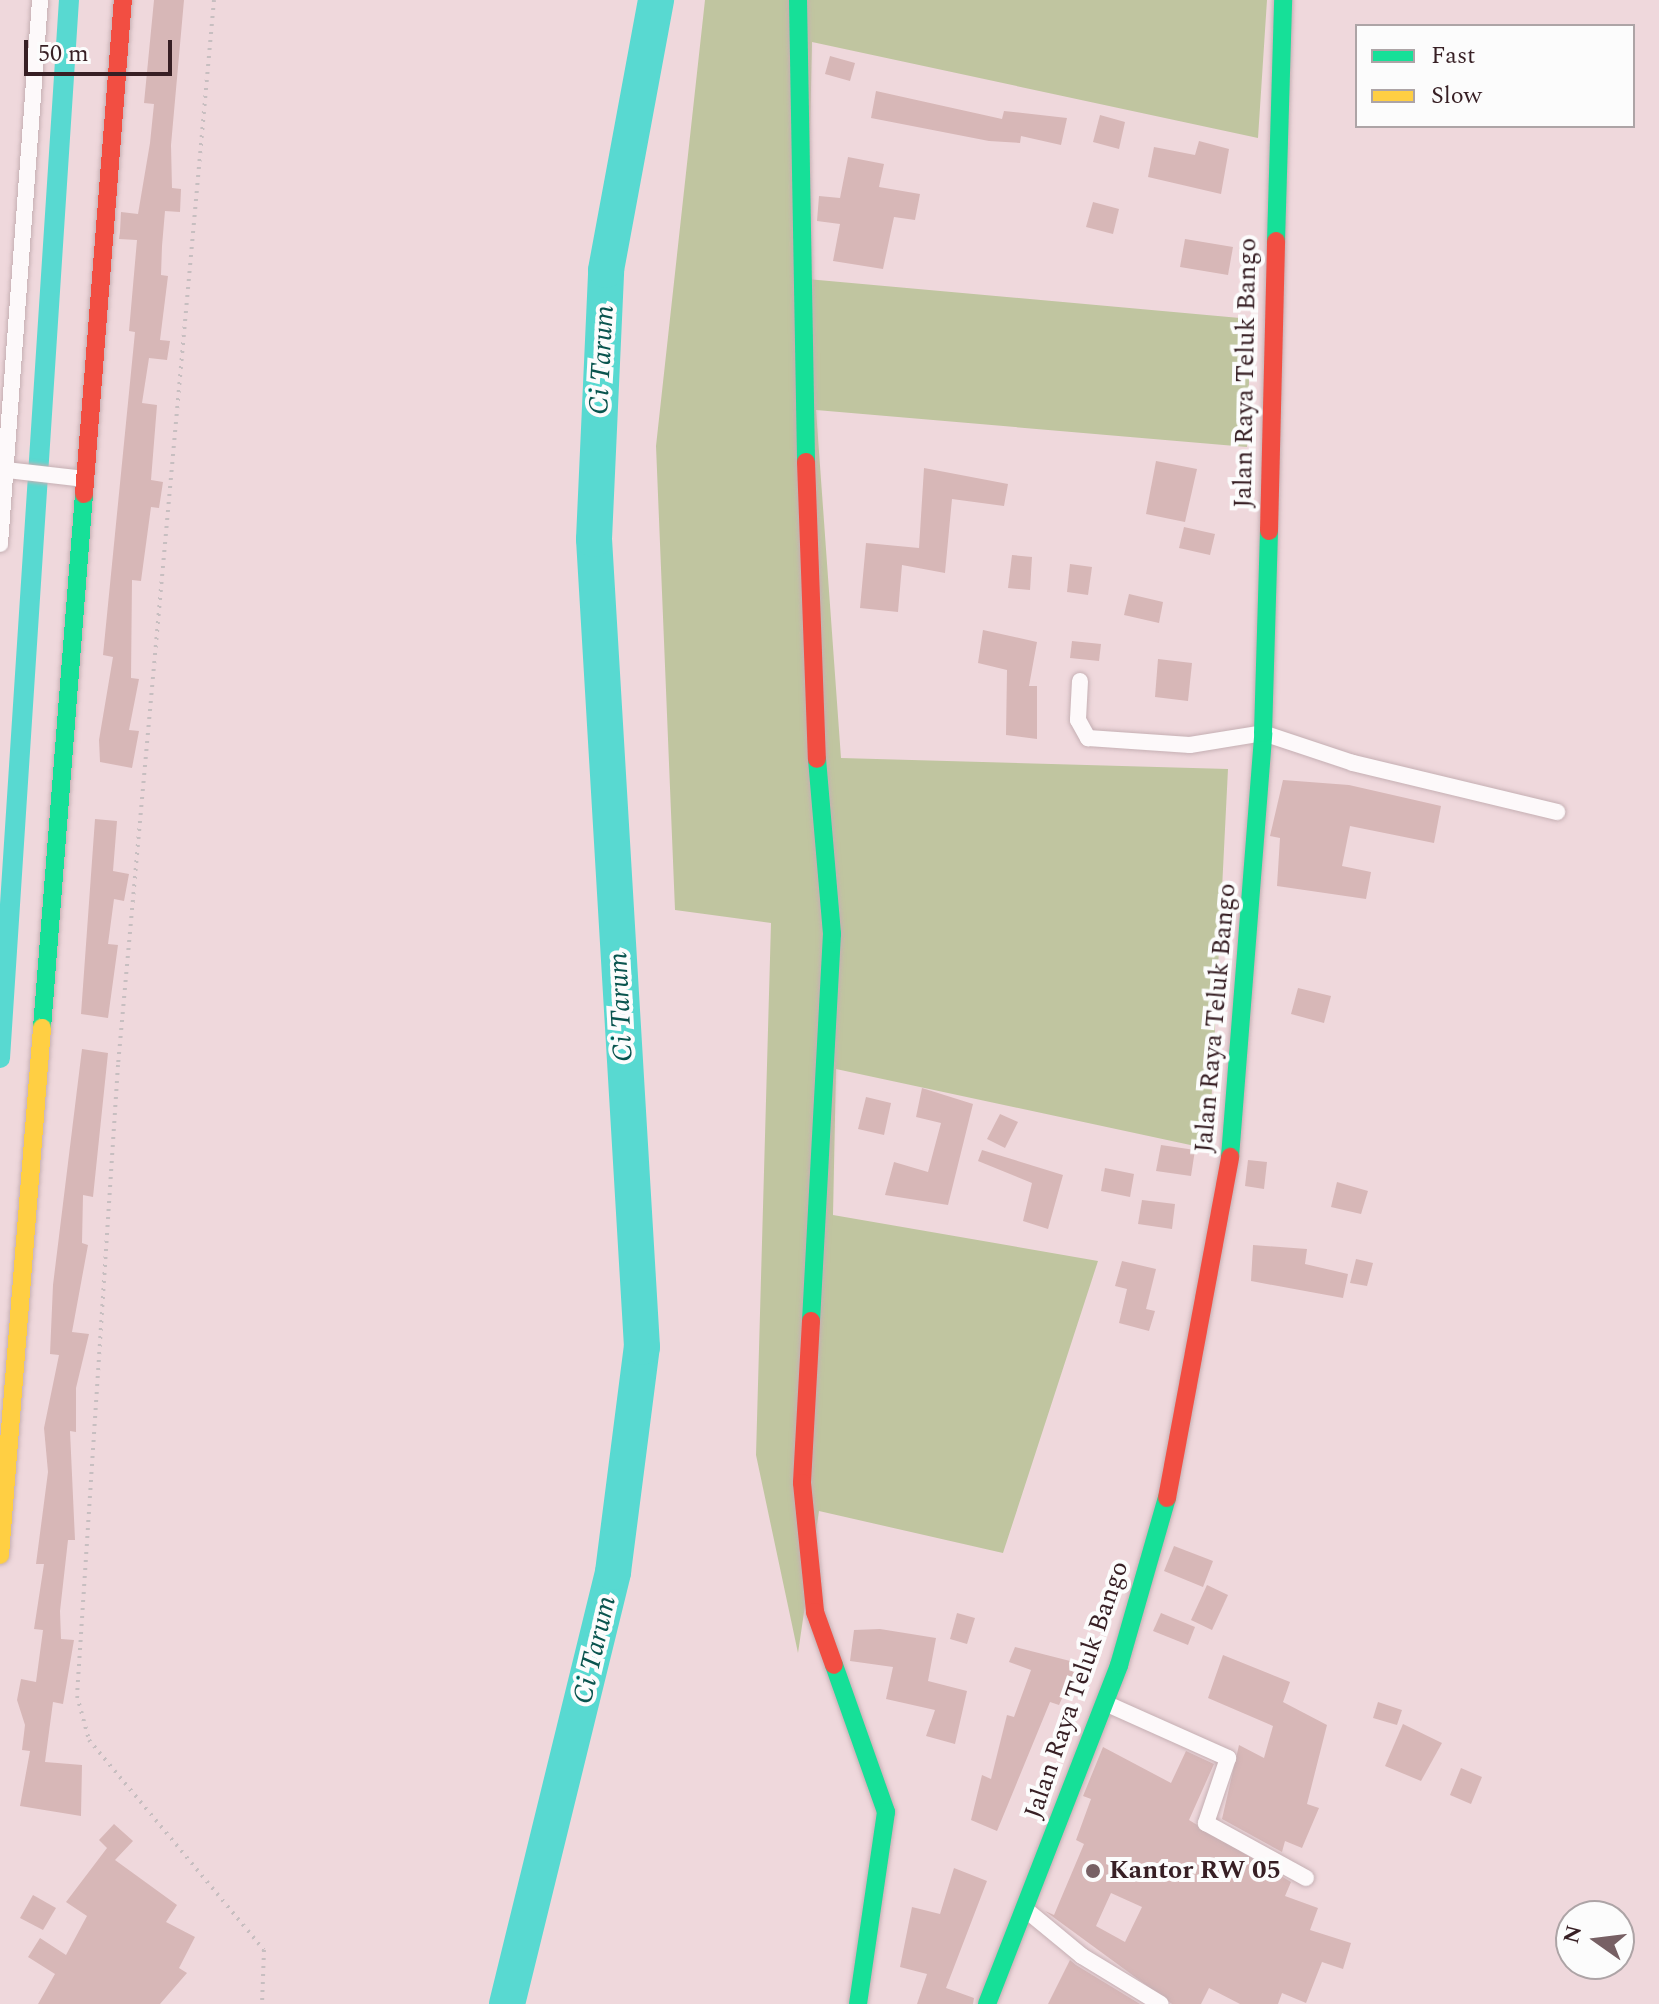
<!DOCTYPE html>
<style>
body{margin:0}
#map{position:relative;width:1659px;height:2004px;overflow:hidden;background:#efd8dc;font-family:Spectral,serif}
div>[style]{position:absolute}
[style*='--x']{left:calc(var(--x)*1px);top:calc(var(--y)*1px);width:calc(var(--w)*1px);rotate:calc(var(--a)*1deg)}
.green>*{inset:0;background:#c0c5a0}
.canal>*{height:20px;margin:-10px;padding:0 10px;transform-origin:10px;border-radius:10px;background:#58d9d1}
.river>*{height:36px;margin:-18px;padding:0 18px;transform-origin:18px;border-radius:18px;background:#58d9d1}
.building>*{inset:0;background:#d7b7b7}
.path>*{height:4px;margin-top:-2px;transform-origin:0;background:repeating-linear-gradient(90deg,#c7bec0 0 2px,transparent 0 8px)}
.roads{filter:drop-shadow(0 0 2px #c5afb3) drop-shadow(0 0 2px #c5afb3)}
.street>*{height:16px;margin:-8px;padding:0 8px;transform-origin:8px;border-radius:8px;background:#fdf9fa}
.fast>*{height:18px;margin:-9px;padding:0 9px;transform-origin:9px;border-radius:9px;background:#16e098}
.slow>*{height:18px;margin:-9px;padding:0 9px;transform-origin:9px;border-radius:9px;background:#ffcf43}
.jam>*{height:18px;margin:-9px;padding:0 9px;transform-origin:9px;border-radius:9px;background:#f24e42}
.dots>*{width:22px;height:22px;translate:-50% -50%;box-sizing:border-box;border:4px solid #fcfcfc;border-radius:50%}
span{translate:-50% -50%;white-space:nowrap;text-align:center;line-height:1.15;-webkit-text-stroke:8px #fcfcfc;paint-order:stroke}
.street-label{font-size:26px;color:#371f24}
.poi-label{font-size:26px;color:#371f24;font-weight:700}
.left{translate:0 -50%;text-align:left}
.water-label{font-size:28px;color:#09544e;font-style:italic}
.legend{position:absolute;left:1355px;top:24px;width:280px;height:104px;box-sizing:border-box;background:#fcfcfc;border:2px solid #ada4a6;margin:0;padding:10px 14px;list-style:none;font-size:24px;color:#371f24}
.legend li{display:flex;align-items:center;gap:16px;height:40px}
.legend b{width:40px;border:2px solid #ada4a6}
.north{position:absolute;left:1555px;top:1900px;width:80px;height:80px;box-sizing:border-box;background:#fcfcfc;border:2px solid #ada4a6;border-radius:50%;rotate:284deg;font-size:22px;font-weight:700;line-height:32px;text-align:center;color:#371f24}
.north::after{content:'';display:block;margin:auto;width:28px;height:36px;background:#776064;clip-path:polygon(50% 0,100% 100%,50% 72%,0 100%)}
.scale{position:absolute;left:24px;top:40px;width:148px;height:36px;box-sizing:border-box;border:4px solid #371f24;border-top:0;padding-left:10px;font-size:24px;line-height:28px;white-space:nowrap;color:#371f24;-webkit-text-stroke:6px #fcfcfc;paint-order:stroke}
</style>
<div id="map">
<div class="green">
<div style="clip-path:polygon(705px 0,1267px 0,1258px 138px,812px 42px,807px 279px,1251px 319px,1247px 447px,816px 410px,841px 758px,1228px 769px,1209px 1149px,836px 1069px,833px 1215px,1098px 1261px,1003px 1553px,819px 1511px,798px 1653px,756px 1455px,771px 923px,675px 910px,656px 446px)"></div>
</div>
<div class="canal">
<div style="--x:0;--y:1058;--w:1060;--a:-86.27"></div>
</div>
<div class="river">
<div style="--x:507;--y:2004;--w:445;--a:-76.2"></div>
<div style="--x:613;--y:1572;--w:227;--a:-82.7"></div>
<div style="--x:642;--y:1347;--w:809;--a:-93.4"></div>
<div style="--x:594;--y:539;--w:269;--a:-87.4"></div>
<div style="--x:606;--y:270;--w:275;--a:-79.5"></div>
</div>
<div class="building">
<div style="clip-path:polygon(154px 0,184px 0,171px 145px,172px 188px,181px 189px,180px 212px,165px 211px,162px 246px,161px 275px,168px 276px,160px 340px,170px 341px,167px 360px,149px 358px,142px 403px,157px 405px,151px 480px,163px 482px,159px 508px,151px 507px,141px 581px,132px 580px,131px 678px,139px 679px,129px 730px,139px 731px,132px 768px,100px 762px,99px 740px,113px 657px,103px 655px,135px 332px,129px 331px,137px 240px,119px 239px,120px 232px,121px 212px,138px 214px,150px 143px,154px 104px,144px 103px)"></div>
<div style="clip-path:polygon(830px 56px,855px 63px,850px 81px,825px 74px)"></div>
<div style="clip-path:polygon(876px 91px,1002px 119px,1004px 111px,1067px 118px,1061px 145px,1021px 136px,1020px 143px,989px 141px,871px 118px)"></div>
<div style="clip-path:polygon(1100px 115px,1125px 122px,1119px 149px,1093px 142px)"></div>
<div style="clip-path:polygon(1199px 141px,1229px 149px,1221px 194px,1148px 177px,1154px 147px,1195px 155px)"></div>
<div style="clip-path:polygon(848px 157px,884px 164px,879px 187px,920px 194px,915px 220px,894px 217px,883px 269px,833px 261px,840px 224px,817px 221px,819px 196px,840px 198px)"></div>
<div style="clip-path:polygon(1093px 202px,1119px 209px,1113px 234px,1086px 227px)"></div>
<div style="clip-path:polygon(1185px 239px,1233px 247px,1228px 275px,1180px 267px)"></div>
<div style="clip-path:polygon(1156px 461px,1197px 469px,1185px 522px,1146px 514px)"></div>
<div style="clip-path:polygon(924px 468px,1008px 484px,1004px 506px,952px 499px,945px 573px,902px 565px,898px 612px,860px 608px,866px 543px,919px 548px)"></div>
<div style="clip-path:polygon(1184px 527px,1215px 534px,1210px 555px,1179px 548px)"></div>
<div style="clip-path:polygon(1012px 555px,1032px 557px,1030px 590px,1008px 588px)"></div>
<div style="clip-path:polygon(1070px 564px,1092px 567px,1088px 595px,1067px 592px)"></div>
<div style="clip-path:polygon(1129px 594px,1163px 602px,1159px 623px,1124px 615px)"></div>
<div style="clip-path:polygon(983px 630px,1037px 642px,1029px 686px,1037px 686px,1037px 739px,1006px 735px,1007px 670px,978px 663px)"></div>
<div style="clip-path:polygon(1072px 641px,1101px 644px,1099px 661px,1070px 658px)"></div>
<div style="clip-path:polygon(1158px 659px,1192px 663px,1188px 701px,1155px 697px)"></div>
<div style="clip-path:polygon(1283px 780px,1349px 785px,1441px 806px,1434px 843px,1350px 826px,1342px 866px,1371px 872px,1366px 899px,1277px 886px,1280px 838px,1270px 836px)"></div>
<div style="clip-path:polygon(95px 819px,117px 821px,113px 871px,129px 874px,124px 901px,114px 899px,108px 944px,118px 945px,108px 1018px,81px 1014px)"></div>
<div style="clip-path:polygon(1298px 988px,1331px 996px,1324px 1023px,1291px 1014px)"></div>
<div style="clip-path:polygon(82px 1049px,108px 1053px,93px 1197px,83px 1195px,82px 1243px,88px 1245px,72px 1332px,89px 1334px,76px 1388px,76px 1432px,70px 1431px,75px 1540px,68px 1540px,60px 1611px,61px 1639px,74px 1640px,63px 1704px,53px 1702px,45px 1762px,82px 1765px,81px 1816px,20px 1806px,30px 1751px,22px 1750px,25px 1725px,17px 1700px,21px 1679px,36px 1682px,43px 1630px,34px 1629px,44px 1564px,36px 1564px,48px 1472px,44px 1428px,59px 1355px,50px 1354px,53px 1285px)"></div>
<div style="clip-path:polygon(922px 1088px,973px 1104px,948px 1205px,885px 1195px,894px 1162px,928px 1172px,941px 1123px,916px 1117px)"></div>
<div style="clip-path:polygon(866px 1097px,891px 1103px,884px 1135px,858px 1129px)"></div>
<div style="clip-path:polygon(1000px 1114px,1018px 1122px,1005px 1148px,987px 1139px)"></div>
<div style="clip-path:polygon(1161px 1145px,1195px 1150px,1191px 1176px,1156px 1171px)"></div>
<div style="clip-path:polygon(982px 1150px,1063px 1175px,1048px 1229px,1023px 1221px,1032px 1183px,978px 1161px)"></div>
<div style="clip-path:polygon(1248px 1160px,1267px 1162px,1264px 1189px,1245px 1186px)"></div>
<div style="clip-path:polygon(1105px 1168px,1134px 1174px,1130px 1197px,1101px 1191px)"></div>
<div style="clip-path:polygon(1337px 1182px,1368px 1191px,1361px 1214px,1331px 1207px)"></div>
<div style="clip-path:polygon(1142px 1200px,1175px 1204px,1172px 1229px,1138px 1224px)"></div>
<div style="clip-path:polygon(1253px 1245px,1307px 1249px,1305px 1264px,1348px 1274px,1343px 1298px,1251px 1281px)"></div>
<div style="clip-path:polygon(1356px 1259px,1373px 1263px,1367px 1286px,1350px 1283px)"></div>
<div style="clip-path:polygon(1122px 1261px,1156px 1269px,1146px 1309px,1155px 1311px,1149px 1331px,1119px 1323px,1127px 1289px,1115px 1286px)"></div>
<div style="clip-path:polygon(1174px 1546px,1213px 1561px,1203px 1587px,1164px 1571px)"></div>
<div style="clip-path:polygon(1207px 1585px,1228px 1595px,1212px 1630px,1191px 1620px)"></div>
<div style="clip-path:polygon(957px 1613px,975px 1618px,967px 1644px,950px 1639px)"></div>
<div style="clip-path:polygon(1161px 1613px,1195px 1627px,1188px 1645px,1153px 1631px)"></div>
<div style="clip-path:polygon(880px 1629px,936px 1638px,928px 1681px,967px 1691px,955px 1744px,926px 1736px,935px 1710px,886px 1699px,893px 1667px,850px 1661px,854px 1630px)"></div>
<div style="clip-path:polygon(1015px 1647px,1078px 1663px,1059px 1705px,1050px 1702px,997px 1831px,971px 1820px,982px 1775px,991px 1779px,1007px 1715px,1014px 1717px,1031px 1670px,1009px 1662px)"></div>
<div style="clip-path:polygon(1223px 1655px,1290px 1682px,1283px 1702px,1327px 1725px,1307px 1804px,1319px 1808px,1302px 1848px,1285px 1841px,1282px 1852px,1222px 1819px,1239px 1745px,1264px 1758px,1273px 1726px,1208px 1698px)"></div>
<div style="clip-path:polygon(1378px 1702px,1402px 1710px,1397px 1725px,1373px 1718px)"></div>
<div style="clip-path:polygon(1403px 1724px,1442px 1743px,1421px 1781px,1385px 1766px)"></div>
<div style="clip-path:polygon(evenodd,1103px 1747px,1171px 1783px,1186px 1751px,1214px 1764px,1189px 1820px,1291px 1882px,1285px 1896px,1318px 1908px,1310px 1930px,1351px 1943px,1343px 1969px,1322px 1962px,1306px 2003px,1282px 1993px,1278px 2004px,1240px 2004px,1209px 1988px,1201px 2004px,1172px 2004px,1045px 1911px,1054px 1915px,1084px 1844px,1076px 1840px,1091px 1799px,1083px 1796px,1103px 1747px,1111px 1893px,1142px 1907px,1125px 1942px,1096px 1926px,1111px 1893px)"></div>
<div style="clip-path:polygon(1461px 1768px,1482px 1777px,1471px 1804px,1450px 1795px)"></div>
<div style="clip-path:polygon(114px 1824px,133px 1841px,115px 1860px,177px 1905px,166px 1922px,195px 1937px,179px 1968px,187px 1973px,160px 2004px,38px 2004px,55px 1974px,28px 1957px,40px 1938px,66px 1955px,87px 1916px,66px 1902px,107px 1848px,99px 1840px)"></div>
<div style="clip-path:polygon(954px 1868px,987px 1881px,946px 1988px,974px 1998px,973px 2004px,917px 2004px,927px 1974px,900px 1967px,912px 1907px,940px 1914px)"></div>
<div style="clip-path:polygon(33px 1895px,56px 1908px,43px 1930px,20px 1918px)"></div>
<div style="clip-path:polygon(1070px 1960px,1076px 1965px,1140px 2004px,1048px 2004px)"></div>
</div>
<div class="path">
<div style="--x:214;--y:0;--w:1069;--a:95.15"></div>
<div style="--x:118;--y:1065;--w:632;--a:93.72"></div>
<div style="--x:77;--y:1696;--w:46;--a:74.7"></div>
<div style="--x:89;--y:1740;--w:273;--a:50.2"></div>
<div style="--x:264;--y:1950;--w:54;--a:92.1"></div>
</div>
<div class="roads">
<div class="street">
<div style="--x:7;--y:470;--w:79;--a:6.6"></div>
<div style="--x:0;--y:544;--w:545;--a:-85.79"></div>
<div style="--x:1080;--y:681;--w:39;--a:93"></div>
<div style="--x:1078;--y:720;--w:21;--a:61"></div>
<div style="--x:1088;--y:738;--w:102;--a:3.9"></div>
<div style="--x:1190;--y:745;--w:74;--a:-9.3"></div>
<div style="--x:1263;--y:733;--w:95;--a:18.4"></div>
<div style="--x:1353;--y:763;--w:210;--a:13.5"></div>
<div style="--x:1105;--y:1703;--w:135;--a:24.1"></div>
<div style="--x:1228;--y:1758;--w:69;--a:108.7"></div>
<div style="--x:1206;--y:1823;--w:114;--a:28.8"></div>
<div style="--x:1025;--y:1909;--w:74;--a:39.5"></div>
<div style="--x:1082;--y:1956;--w:92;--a:31.3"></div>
</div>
<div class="fast">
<div style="--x:798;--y:0;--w:462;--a:89"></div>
<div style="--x:1276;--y:241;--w:241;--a:-88.3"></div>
<div style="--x:42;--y:1028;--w:536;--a:-85.5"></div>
<div style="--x:1230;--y:1157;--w:425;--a:-85.5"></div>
<div style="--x:1263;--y:733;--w:202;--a:-88.3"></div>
<div style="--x:811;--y:1321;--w:388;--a:-86.9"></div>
<div style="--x:832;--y:934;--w:176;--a:-94.9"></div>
<div style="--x:834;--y:1665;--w:156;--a:70.5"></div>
<div style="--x:886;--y:1812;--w:194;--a:98.3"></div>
<div style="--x:987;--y:2004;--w:364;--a:-68.7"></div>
<div style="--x:1119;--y:1665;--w:174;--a:-74"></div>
</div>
<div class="slow">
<div style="--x:0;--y:1555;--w:529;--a:-85.44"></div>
</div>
<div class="jam">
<div style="--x:806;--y:462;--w:297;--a:87.9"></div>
<div style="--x:84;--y:494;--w:496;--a:-85.5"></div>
<div style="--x:1269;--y:531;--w:290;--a:-88.6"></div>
<div style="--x:811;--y:1321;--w:162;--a:93.2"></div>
<div style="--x:802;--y:1483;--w:130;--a:84.2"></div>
<div style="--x:815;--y:1612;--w:56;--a:70.3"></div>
<div style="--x:1167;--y:1498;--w:347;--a:-79.5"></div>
</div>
</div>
<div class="dots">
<div style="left:1093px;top:1871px;background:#776064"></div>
</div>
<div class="street-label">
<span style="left:1246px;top:373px;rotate:-89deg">Jalan Raya Teluk Bango</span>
<span style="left:1216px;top:1018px;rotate:-85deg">Jalan Raya Teluk Bango</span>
<span style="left:1077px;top:1690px;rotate:-71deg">Jalan Raya Teluk Bango</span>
</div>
<div class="poi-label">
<span class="left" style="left:1109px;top:1871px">Kantor RW 05</span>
</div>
<div class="water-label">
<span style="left:602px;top:360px;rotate:-87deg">Ci Tarum</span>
<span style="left:621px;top:1007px;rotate:-93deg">Ci Tarum</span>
<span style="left:595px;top:1650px;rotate:-77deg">Ci Tarum</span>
</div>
<ul class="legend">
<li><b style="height:10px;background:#16e098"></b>Fast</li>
<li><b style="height:10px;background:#ffcf43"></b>Slow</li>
</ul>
<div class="north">N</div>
<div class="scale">50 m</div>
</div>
